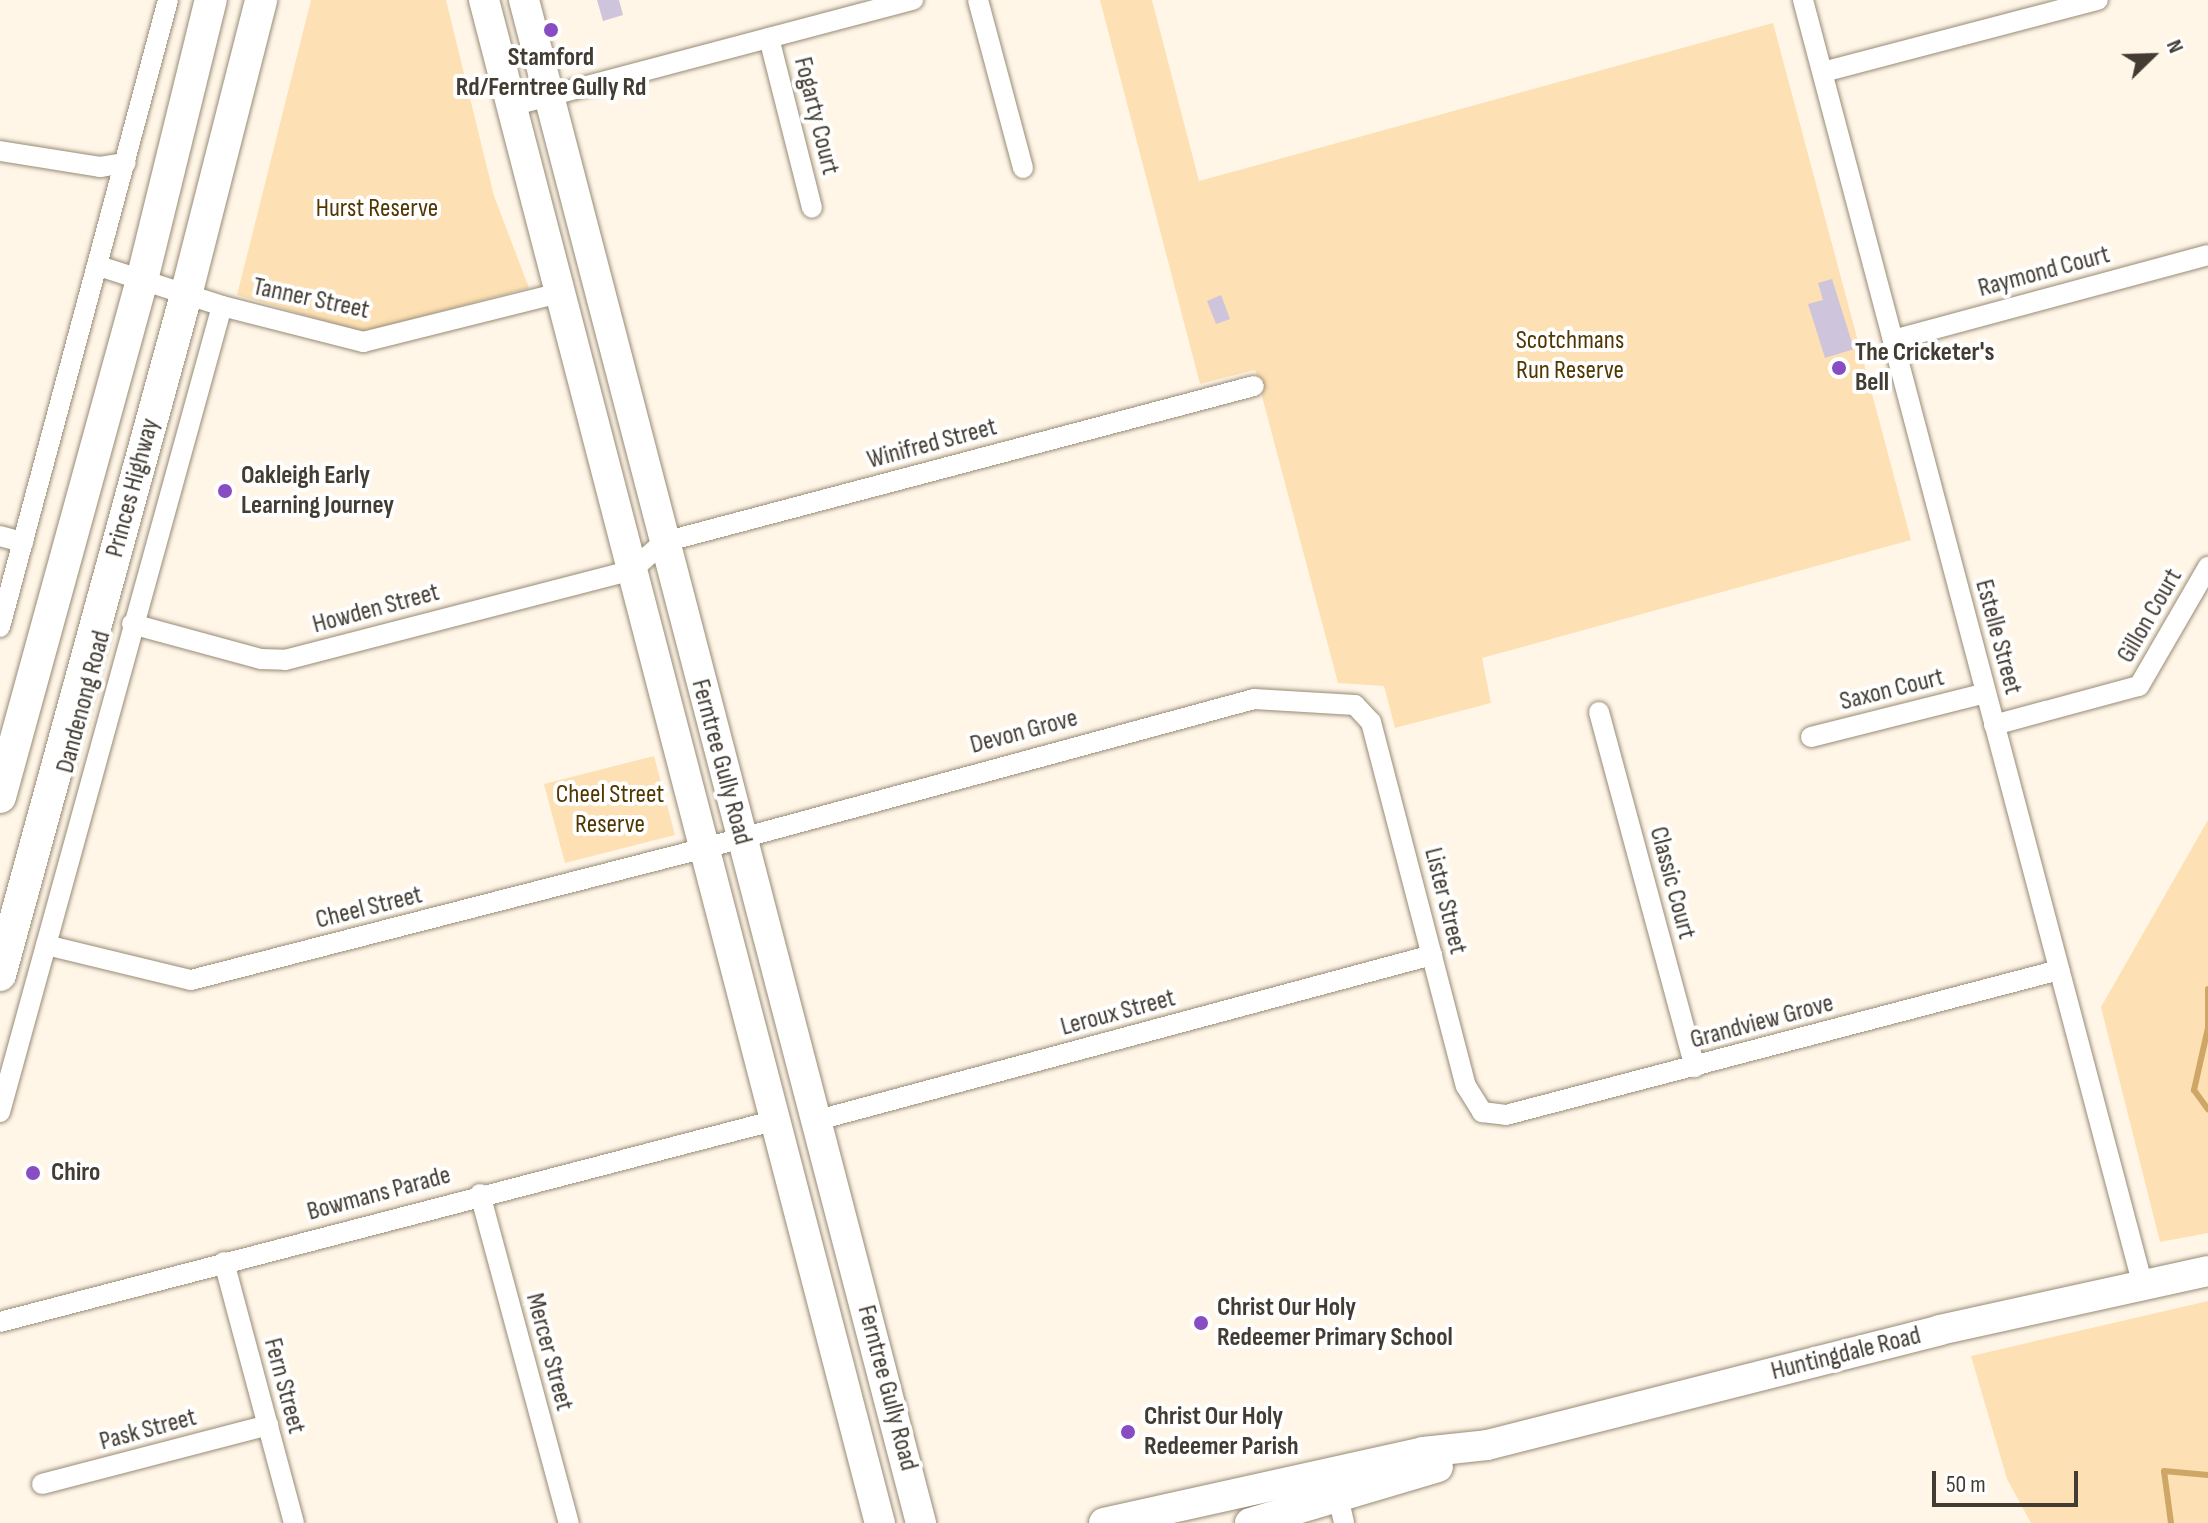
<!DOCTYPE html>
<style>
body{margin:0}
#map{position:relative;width:2208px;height:1523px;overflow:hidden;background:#fff6e8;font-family:"Sofia Sans Condensed",sans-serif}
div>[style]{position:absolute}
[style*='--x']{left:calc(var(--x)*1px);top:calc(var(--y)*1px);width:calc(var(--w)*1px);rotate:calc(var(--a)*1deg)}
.green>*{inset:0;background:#fde0b3}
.stream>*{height:6px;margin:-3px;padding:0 3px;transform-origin:3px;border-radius:3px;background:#cea766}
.building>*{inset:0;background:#cec4dc}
.roads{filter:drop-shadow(0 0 2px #988b76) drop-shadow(0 0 2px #988b76)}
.minor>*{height:20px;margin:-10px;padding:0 10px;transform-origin:10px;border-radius:10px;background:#fff}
.primary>*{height:30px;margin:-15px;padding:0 15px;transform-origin:15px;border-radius:15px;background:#fff}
.trunk>*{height:32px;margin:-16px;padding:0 16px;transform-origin:16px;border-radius:16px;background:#fff}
.dots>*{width:22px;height:22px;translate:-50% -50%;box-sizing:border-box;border:4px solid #fff;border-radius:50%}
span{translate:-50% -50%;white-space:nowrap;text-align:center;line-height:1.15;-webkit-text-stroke:8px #fff;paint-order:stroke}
.poi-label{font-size:26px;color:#423c33;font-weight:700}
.left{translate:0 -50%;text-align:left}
.street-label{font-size:26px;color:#423c33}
.park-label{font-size:26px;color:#513700}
.north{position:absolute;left:2112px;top:16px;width:80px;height:80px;-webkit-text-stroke:6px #fff;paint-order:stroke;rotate:67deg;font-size:22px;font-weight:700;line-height:32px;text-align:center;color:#423c33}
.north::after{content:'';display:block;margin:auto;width:28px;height:36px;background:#423c33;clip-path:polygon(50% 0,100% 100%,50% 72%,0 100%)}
.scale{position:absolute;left:1932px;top:1471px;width:146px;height:36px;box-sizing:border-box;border:4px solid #423c33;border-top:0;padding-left:10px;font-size:24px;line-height:28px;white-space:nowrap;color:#423c33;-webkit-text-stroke:6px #fff;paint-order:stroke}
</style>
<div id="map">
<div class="green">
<div style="clip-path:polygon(311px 0,446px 0,494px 196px,529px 288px,363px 332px,237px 295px)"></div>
<div style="clip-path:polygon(1100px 0,1152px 0,1199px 181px,1773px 23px,1911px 540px,1482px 658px,1491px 703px,1395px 728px,1384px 686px,1338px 683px,1255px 370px,1200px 384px)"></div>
<div style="clip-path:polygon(654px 756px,675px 835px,565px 863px,544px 784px)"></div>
<div style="clip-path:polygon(2208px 820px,2208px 1233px,2160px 1242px,2101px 1007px)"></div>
<div style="clip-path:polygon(2208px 1301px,2208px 1523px,2031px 1523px,2007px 1479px,1971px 1356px)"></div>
</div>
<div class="stream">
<div style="--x:2208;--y:989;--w:39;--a:90"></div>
<div style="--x:2208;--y:1028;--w:64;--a:102.7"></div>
<div style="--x:2194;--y:1090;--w:24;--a:54"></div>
<div style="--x:2171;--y:1523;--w:52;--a:-97.7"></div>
<div style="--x:2164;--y:1471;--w:44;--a:5.2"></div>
</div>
<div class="building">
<div style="clip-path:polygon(597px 0,619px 0,623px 15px,603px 21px)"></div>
<div style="clip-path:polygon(1832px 279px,1854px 349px,1825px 358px,1808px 304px,1823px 300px,1818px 283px)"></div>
<div style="clip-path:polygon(1221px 295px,1230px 319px,1216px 324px,1207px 301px)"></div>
</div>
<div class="roads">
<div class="minor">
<div style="--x:978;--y:0;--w:174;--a:75"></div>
<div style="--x:1803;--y:0;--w:1330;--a:75.19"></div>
<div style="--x:769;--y:38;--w:175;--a:75.8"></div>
<div style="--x:1823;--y:72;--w:284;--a:-14.7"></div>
<div style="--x:511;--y:106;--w:416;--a:-14.8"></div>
<div style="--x:0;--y:151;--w:101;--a:9.1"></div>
<div style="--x:100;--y:167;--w:26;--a:-9"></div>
<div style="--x:99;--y:266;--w:129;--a:18"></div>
<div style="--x:222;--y:306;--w:146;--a:14.3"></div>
<div style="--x:363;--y:342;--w:203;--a:-14"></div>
<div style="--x:1893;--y:340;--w:326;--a:-15.1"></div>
<div style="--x:0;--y:536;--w:24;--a:15"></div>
<div style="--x:132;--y:624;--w:134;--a:15.2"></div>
<div style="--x:261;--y:659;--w:24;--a:2"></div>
<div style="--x:285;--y:660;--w:358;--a:-14.5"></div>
<div style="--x:632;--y:570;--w:43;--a:-41.2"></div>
<div style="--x:664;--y:542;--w:610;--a:-14.81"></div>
<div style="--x:0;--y:627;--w:649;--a:-75"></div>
<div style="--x:1599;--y:712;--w:368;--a:74.9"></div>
<div style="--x:1994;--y:725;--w:150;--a:-15.1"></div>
<div style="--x:2139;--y:686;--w:138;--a:-59.9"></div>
<div style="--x:1811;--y:737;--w:180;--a:-14.1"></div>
<div style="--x:46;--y:945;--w:149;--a:13.6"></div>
<div style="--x:191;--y:980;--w:531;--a:-14.4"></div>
<div style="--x:705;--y:848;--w:569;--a:-15.18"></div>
<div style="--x:1254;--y:699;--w:101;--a:3.4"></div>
<div style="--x:1355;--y:705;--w:23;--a:47"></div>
<div style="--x:1371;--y:722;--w:376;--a:75.4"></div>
<div style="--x:1466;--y:1086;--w:31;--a:58"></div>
<div style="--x:1482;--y:1112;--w:24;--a:7"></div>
<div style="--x:1506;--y:1115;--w:572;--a:-14.69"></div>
<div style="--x:0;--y:1112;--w:836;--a:-74.6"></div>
<div style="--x:818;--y:1120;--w:636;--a:-15.04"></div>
<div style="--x:480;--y:1194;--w:341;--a:74.9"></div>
<div style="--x:224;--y:1262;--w:270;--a:75"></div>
<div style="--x:0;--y:1322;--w:799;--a:-14.58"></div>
<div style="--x:42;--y:1484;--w:234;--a:-14.6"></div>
<div style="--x:1336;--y:1488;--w:36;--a:77"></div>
</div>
<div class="primary">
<div style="--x:484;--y:0;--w:1574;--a:75.43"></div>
<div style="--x:524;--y:0;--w:1574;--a:75.39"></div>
<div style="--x:1104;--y:1523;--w:327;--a:-12.5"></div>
<div style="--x:1423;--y:1452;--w:64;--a:-6.2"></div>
<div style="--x:1487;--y:1445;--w:467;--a:-14.2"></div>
<div style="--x:1940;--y:1330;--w:274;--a:-12.4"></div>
<div style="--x:1250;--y:1523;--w:196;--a:-16.6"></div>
</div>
<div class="trunk">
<div style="--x:0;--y:797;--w:536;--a:-74.64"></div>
<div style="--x:142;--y:280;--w:288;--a:-76.2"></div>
<div style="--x:0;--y:975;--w:705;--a:-74.7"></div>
<div style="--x:186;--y:295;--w:304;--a:-75.7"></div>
</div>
</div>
<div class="dots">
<div style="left:551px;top:30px;background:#884dc3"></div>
<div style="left:1839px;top:368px;background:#884dc3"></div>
<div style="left:225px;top:491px;background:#884dc3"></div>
<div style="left:33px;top:1173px;background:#884dc3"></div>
<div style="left:1201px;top:1323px;background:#884dc3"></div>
<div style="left:1128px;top:1432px;background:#884dc3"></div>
</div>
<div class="poi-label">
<span style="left:551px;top:73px">Stamford<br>Rd/Ferntree Gully Rd</span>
<span class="left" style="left:1855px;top:368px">The Cricketer's<br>Bell</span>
<span class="left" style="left:241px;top:491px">Oakleigh Early<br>Learning Journey</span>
<span class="left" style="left:51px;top:1173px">Chiro</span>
<span class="left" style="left:1217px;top:1323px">Christ Our Holy<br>Redeemer Primary School</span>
<span class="left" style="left:1144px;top:1432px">Christ Our Holy<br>Redeemer Parish</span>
</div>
<div class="street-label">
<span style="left:816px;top:116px;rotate:76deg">Fogarty Court</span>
<span style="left:2044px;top:272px;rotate:-15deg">Raymond Court</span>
<span style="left:311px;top:299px;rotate:12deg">Tanner Street</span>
<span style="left:932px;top:444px;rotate:-15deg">Winifred Street</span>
<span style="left:133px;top:488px;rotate:-75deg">Princes Highway</span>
<span style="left:376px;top:609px;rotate:-15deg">Howden Street</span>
<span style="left:2150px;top:616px;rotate:-60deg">Gillon Court</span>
<span style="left:1998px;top:637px;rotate:75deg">Estelle Street</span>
<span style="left:1892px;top:690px;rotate:-14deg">Saxon Court</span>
<span style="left:84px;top:702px;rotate:-75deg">Dandenong Road</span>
<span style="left:1024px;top:732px;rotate:-15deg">Devon Grove</span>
<span style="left:721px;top:762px;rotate:75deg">Ferntree Gully Road</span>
<span style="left:1672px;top:883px;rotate:75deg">Classic Court</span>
<span style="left:1445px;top:901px;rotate:76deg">Lister Street</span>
<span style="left:369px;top:908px;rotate:-14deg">Cheel Street</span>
<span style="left:1118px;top:1013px;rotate:-15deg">Leroux Street</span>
<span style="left:1762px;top:1022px;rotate:-15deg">Grandview Grove</span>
<span style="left:379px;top:1194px;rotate:-15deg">Bowmans Parade</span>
<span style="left:549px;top:1352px;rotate:75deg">Mercer Street</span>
<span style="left:1846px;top:1354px;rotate:-14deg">Huntingdale Road</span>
<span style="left:284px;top:1386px;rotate:75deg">Fern Street</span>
<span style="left:887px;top:1388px;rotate:75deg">Ferntree Gully Road</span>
<span style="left:148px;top:1430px;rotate:-15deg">Pask Street</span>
</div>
<div class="park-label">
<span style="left:377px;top:209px">Hurst Reserve</span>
<span style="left:1570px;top:356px">Scotchmans<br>Run Reserve</span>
<span style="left:610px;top:810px">Cheel Street<br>Reserve</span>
</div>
<div class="north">N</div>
<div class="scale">50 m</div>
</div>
